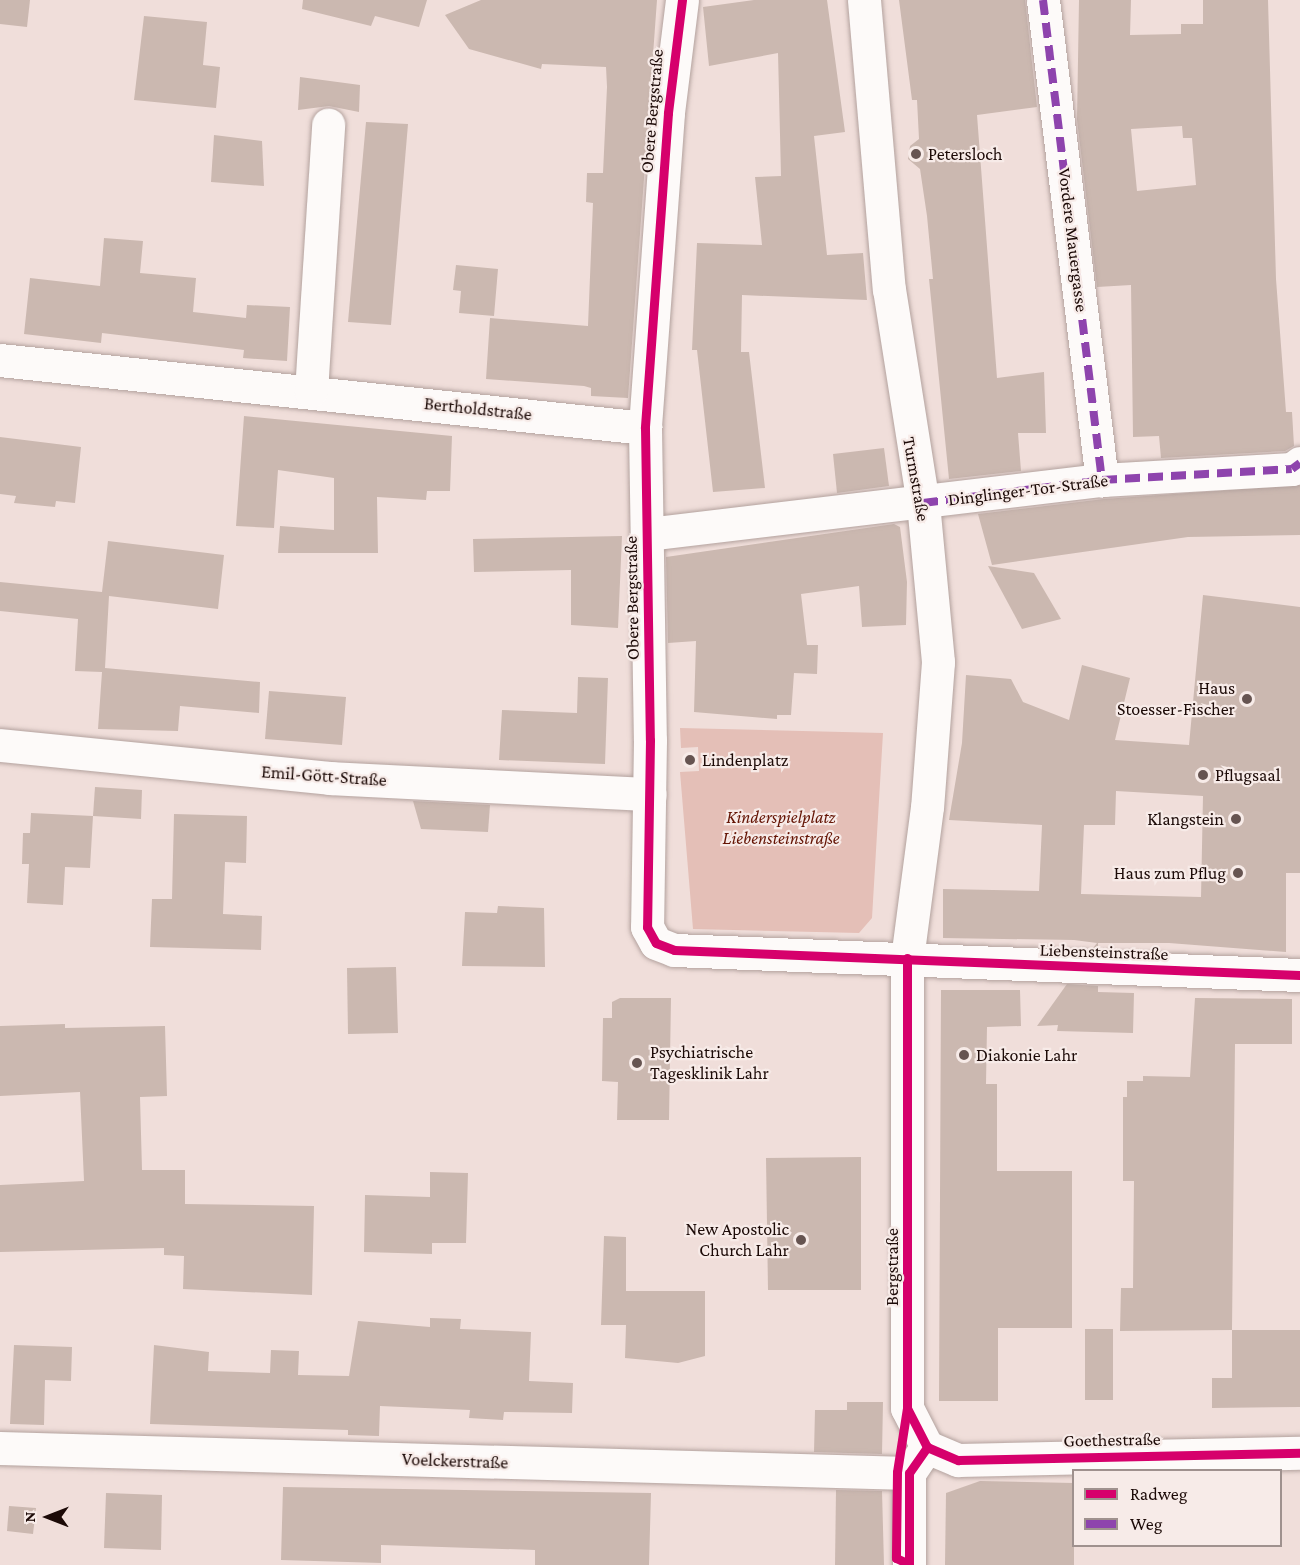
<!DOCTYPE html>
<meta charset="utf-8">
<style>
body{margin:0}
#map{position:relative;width:1300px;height:1565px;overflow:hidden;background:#f0deda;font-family:"Crimson Pro",serif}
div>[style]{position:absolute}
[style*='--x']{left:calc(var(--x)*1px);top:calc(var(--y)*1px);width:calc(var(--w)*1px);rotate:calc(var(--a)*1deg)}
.green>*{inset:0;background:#e4bfb7}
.building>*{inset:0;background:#cbb8b0}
.roads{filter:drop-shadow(0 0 2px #b3a29e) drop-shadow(0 0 2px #b3a29e)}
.minor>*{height:33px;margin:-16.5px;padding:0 16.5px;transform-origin:16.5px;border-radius:16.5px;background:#fdfaf9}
.quiet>*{height:8px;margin-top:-4px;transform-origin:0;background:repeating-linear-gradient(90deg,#8e44ad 0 15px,transparent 0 23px)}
.cycleway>*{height:9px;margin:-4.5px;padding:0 4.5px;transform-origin:4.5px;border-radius:4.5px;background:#d6006c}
.dots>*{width:16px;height:16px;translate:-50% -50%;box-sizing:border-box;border:3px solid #f7ebe8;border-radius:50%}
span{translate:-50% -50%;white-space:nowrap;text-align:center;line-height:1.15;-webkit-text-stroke:4.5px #f7ebe8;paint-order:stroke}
.street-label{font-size:18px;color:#1c0a07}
.poi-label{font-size:18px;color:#1c0a07}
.left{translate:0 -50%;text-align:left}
.right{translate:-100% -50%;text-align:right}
.park-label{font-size:18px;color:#641303;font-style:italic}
.legend{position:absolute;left:1072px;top:1469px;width:210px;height:78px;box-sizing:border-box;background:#f7ebe8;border:2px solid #9f918e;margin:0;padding:8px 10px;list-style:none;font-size:18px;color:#1c0a07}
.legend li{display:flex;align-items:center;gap:12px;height:30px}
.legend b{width:30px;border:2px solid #9f918e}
.north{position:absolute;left:18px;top:1487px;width:60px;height:60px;-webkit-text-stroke:4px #f7ebe8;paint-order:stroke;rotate:270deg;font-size:16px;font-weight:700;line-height:24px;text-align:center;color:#1c0a07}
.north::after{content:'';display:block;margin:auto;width:21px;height:27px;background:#1c0a07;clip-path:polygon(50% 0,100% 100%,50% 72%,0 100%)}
</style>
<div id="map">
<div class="green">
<div style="clip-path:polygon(680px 728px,883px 733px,872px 918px,859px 933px,693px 929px,680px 772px,699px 771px,698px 747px,681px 748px)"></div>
</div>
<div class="building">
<div style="clip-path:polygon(0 0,30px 0,27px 27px,0 24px)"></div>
<div style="clip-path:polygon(303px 0,427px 0,419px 27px,375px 16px,371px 26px,302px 9px)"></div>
<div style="clip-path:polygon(481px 0,657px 0,628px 398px,591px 396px,591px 388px,584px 386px,486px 379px,490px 318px,588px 326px,593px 203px,586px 202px,587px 173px,603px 173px,607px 87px,606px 67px,542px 64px,541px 69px,469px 49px,445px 15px)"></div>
<div style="clip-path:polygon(754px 0,827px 0,845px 132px,814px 136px,827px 255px,863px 253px,867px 300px,742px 295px,741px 352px,749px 352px,765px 488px,713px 492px,697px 350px,692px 350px,697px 243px,762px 245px,755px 177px,781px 176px,778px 53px,709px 66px,703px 7px)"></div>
<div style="clip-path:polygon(899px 0,1025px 0,1037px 107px,977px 115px,997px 378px,1044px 372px,1046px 433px,1018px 433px,1021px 471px,949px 479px,929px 279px,933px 279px,927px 216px,920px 169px,908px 159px,910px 146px,919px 139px,917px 100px,912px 100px)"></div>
<div style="clip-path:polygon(evenodd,1079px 0,1131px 0,1130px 35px,1181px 34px,1181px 24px,1203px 24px,1203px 0,1268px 0,1276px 279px,1286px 412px,1292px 412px,1294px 446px,1285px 451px,1161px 458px,1159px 436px,1133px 437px,1131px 285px,1097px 287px,1077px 120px,1079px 0,1182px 126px,1183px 138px,1192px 138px,1196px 185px,1137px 191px,1131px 129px,1182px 126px)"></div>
<div style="clip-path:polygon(144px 16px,207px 22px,203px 65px,220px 67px,216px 108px,134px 100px)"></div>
<div style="clip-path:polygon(300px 77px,360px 85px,359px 112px,329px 106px,298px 110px)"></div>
<div style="clip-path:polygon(366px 122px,408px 124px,391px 325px,348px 322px)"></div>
<div style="clip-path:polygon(214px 135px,262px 141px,264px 186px,211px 182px)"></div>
<div style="clip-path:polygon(104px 238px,143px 241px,140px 273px,196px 278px,193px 312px,246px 318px,247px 305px,290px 307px,287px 361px,243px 358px,244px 350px,102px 333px,101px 343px,24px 334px,30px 278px,100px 286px)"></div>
<div style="clip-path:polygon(456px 265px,498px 269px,494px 316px,459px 313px,461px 291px,453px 290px)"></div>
<div style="clip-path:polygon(244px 416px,452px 436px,450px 491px,427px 491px,426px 500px,377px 497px,378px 553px,278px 553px,280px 526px,334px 530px,334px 478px,278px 470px,274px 528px,236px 526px)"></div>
<div style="clip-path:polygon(0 437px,81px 447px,75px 503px,56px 501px,55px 507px,14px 503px,16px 496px,0 494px)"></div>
<div style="clip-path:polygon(884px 448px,889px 486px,837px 493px,833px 454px)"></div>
<div style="clip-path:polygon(1300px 485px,1300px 535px,1188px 537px,992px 565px,978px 514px,1104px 499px)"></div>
<div style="clip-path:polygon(894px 524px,900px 527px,907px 582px,906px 625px,862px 627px,859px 586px,801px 594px,807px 645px,818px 645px,817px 674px,794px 673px,791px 715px,777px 715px,777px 719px,694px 712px,696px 641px,668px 643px,666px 557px)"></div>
<div style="clip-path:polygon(622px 536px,618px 628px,571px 625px,571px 570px,474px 572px,473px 539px)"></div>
<div style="clip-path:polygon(108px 541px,224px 555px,218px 609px,109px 596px,105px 668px,260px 682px,259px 713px,180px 706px,178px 731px,98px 729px,102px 672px,75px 671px,78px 619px,0 611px,0 582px,102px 592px)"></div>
<div style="clip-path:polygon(988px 566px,1034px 573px,1061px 619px,1022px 629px)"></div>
<div style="clip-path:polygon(evenodd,1203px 595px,1300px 607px,1300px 873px,1286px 873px,1286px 952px,1169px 943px,1098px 943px,1098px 948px,1093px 948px,1097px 943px,1074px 940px,943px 938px,943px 889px,1039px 891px,1042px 825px,949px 820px,962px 743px,966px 675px,1011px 679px,1023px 702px,1069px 720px,1082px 665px,1130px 678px,1115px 740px,1189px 745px,1203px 595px,1116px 791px,1203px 796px,1201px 897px,1081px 894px,1084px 825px,1115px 825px,1116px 791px)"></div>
<div style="clip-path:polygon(578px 677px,608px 678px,605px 764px,499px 760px,502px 710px,577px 713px)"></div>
<div style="clip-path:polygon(269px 691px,346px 697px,342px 745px,265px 739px)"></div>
<div style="clip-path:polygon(95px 787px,142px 790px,141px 819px,93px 816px)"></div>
<div style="clip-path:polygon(413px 801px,490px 805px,488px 832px,421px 829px)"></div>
<div style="clip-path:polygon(31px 813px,93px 816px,90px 868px,65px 867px,63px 905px,27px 903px,29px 864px,22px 864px,23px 833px,30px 833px)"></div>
<div style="clip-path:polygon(174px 814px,247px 816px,246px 863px,225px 862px,223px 914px,262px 916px,261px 950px,150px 947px,152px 899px,172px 899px)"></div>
<div style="clip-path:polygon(498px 906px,544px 908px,545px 967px,462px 966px,465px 912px,497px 913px)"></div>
<div style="clip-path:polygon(396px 967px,398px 1033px,348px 1034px,347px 968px)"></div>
<div style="clip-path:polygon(1067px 984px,1098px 986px,1098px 992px,1134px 993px,1133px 1033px,1057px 1031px,1058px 1025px,1037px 1026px)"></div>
<div style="clip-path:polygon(941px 990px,1020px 990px,1021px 1026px,987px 1027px,986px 1084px,997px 1084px,997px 1171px,1072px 1171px,1072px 1328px,998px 1328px,998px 1401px,939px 1401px)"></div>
<div style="clip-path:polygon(620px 998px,671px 998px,669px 1120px,617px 1120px,618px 1082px,602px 1081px,603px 1018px,612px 1018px,612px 1002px)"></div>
<div style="clip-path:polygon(1195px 998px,1292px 999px,1292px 1044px,1235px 1044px,1232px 1330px,1120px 1331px,1121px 1288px,1133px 1288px,1134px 1181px,1123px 1181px,1123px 1097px,1127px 1097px,1127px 1081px,1143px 1081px,1143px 1076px,1190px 1077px)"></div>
<div style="clip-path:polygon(65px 1024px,65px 1028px,165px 1026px,167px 1096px,140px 1097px,142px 1170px,185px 1170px,185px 1204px,314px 1206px,312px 1295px,183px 1289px,184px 1256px,164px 1255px,164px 1248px,0 1252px,0 1185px,84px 1181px,80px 1092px,0 1096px,0 1026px)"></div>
<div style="clip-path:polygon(861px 1157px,861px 1290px,768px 1290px,766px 1158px)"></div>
<div style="clip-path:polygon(430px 1172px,468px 1173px,466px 1243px,432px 1243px,432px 1254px,364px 1252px,365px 1195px,430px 1197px)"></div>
<div style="clip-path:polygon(604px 1236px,626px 1237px,626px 1291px,705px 1291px,705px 1356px,678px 1363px,625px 1358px,626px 1325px,601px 1325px)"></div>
<div style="clip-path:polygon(430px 1318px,461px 1319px,460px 1329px,531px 1332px,529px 1381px,573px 1383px,572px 1413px,504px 1412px,503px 1420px,469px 1418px,470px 1410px,380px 1406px,379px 1436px,348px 1435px,348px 1430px,150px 1424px,154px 1345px,209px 1352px,208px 1371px,270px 1373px,271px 1350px,299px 1351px,298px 1375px,349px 1376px,358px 1321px,430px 1327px)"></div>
<div style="clip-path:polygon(1085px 1329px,1113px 1329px,1113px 1400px,1085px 1400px)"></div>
<div style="clip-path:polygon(1232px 1330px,1300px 1330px,1300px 1407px,1212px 1408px,1212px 1378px,1232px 1378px)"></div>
<div style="clip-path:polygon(14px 1345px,72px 1347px,71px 1381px,45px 1380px,44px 1425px,10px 1424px)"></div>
<div style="clip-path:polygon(847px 1402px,883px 1402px,882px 1454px,814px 1452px,815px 1410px,847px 1410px)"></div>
<div style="clip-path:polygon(980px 1481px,1074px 1483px,1074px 1565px,945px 1565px,946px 1493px)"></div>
<div style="clip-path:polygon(283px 1487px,651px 1493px,649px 1565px,535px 1565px,535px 1550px,381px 1545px,381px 1563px,281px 1560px)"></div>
<div style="clip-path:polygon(836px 1490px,882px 1491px,884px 1565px,835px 1565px)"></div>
<div style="clip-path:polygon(106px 1493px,162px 1495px,161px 1550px,104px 1548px)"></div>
<div style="clip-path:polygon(9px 1506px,36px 1508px,33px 1534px,7px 1531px)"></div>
</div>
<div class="roads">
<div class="minor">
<div style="--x:682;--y:0;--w:114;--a:97.1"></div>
<div style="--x:668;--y:113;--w:316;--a:94.2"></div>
<div style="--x:645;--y:428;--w:312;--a:89.1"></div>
<div style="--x:650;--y:740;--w:187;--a:90.9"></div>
<div style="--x:647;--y:927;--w:18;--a:61"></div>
<div style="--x:656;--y:943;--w:19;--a:21"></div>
<div style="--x:674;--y:950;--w:626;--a:2.29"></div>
<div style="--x:864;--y:0;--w:290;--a:85.1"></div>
<div style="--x:889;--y:289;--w:217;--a:81"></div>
<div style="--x:923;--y:503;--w:160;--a:84.6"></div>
<div style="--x:938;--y:662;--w:145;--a:94.3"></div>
<div style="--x:927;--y:807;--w:152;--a:97.5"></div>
<div style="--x:907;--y:958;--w:450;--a:90"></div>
<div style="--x:907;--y:1408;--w:44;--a:62.9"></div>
<div style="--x:1043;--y:0;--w:484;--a:83"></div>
<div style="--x:0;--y:360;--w:649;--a:6.02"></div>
<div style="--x:311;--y:391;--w:267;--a:-86.3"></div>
<div style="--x:648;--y:534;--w:457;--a:-6.8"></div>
<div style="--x:1102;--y:480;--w:190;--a:-3.3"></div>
<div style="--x:1292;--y:469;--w:10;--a:-37"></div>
<div style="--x:0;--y:745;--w:332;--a:5.7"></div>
<div style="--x:330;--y:778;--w:320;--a:2.9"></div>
<div style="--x:927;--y:1447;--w:34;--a:23"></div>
<div style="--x:958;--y:1460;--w:342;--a:-1.2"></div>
<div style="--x:0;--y:1448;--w:909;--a:1.58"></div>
<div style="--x:909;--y:1565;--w:92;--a:-90"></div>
<div style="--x:909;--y:1473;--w:23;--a:-56"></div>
</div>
</div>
<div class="quiet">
<div style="--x:1043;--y:0;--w:484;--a:83"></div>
<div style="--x:923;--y:503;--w:180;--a:-7.3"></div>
<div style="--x:1102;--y:480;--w:190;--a:-3.3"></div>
<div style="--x:1292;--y:469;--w:10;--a:-37"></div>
</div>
<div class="cycleway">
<div style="--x:682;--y:0;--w:114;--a:97.1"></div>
<div style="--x:668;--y:113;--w:316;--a:94.2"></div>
<div style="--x:645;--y:428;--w:312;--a:89.1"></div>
<div style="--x:650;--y:740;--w:187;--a:90.9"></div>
<div style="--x:647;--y:927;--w:18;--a:61"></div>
<div style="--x:656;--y:943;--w:19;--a:21"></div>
<div style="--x:674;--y:950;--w:626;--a:2.29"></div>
<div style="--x:907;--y:958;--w:450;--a:90"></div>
<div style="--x:907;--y:1408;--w:44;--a:62.9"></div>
<div style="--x:907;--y:1408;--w:65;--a:98.9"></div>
<div style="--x:897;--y:1472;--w:86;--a:90.7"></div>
<div style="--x:896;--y:1558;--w:14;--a:25"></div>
<div style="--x:927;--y:1447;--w:34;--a:23"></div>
<div style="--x:958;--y:1460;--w:342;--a:-1.2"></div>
<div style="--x:909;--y:1565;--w:92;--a:-90"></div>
<div style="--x:909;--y:1473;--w:32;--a:-55"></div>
</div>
<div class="dots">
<div style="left:916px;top:154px;background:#665451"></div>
<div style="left:1247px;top:699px;background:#665451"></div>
<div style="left:690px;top:760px;background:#665451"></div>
<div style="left:1203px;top:775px;background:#665451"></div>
<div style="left:1236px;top:819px;background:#665451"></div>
<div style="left:1238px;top:873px;background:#665451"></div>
<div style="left:964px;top:1055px;background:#665451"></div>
<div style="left:637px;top:1063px;background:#665451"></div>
<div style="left:801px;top:1240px;background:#665451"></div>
</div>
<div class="street-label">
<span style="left:652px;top:111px;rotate:-85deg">Obere Bergstraße</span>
<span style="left:1073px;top:240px;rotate:83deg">Vordere Mauergasse</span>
<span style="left:478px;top:409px;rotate:6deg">Bertholdstraße</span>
<span style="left:916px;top:479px;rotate:80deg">Turmstraße</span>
<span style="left:1028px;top:490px;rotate:-7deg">Dinglinger-Tor-Straße</span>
<span style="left:632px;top:598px;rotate:-91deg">Obere Bergstraße</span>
<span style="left:324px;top:776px;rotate:4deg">Emil-Gött-Straße</span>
<span style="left:1104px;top:952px;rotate:2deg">Liebensteinstraße</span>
<span style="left:892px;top:1267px;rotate:-90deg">Bergstraße</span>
<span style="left:1112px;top:1440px;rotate:-1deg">Goethestraße</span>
<span style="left:455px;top:1461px;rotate:2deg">Voelckerstraße</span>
</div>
<div class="poi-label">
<span class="left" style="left:928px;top:154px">Petersloch</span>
<span class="right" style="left:1235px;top:699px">Haus<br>Stoesser-Fischer</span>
<span class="left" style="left:702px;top:760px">Lindenplatz</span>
<span class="left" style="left:1215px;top:775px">Pflugsaal</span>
<span class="right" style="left:1224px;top:819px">Klangstein</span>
<span class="right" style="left:1226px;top:873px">Haus zum Pflug</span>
<span class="left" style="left:650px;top:1063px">Psychiatrische<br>Tagesklinik Lahr</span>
<span class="left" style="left:976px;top:1055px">Diakonie Lahr</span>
<span class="right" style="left:789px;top:1240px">New Apostolic<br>Church Lahr</span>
</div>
<div class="park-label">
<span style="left:781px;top:828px">Kinderspielplatz<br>Liebensteinstraße</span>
</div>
<ul class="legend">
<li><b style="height:8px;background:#d6006c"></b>Radweg</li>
<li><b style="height:8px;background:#8e44ad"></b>Weg</li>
</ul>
<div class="north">N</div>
</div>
